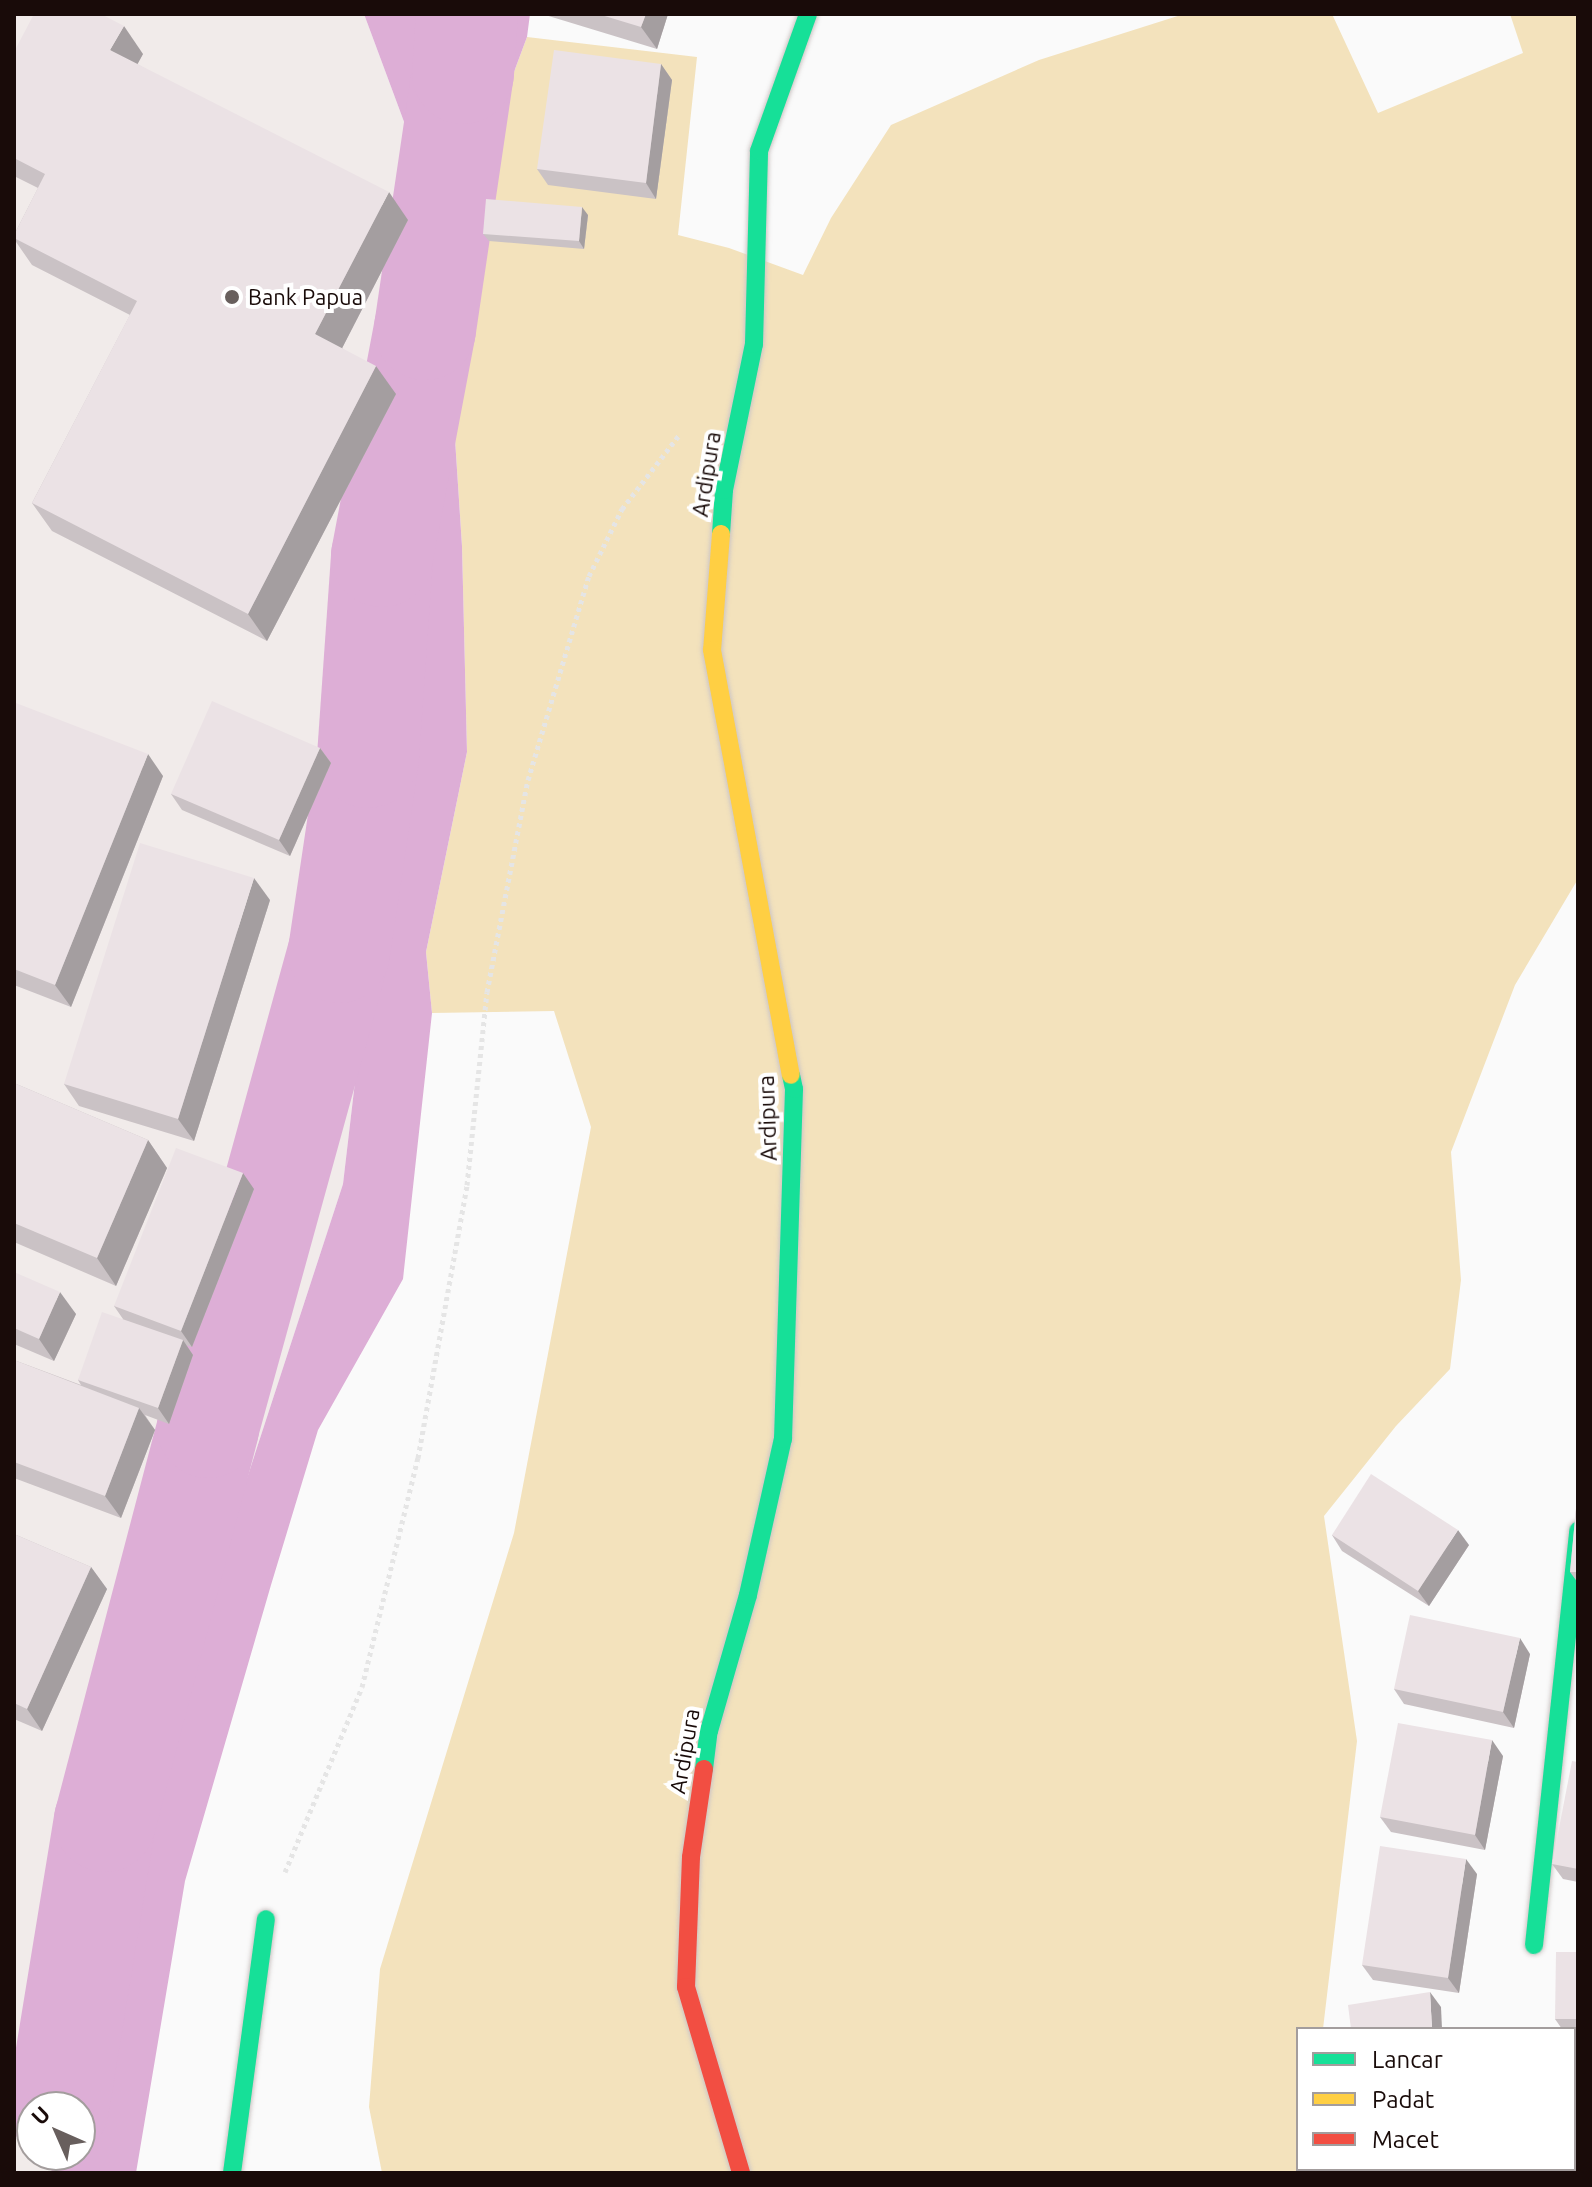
<!DOCTYPE html>
<style>
body{margin:0}
#map{position:relative;width:1592px;height:2187px;overflow:hidden;background:#fafafa;font-family:Ubuntu,sans-serif}
div>[style]{position:absolute}
[style*='--x']{left:calc(var(--x)*1px);top:calc(var(--y)*1px);width:calc(var(--w)*1px);rotate:calc(var(--a)*1deg)}
.built>*{inset:0;background:#f1ebea}
.green>*{inset:0;background:#f3e2bc}
.water>*{inset:0;background:#ddaed6}
.river>*{height:102px;margin:-51px;padding:0 51px;transform-origin:51px;border-radius:51px;background:#ddaed6}
.path>*{height:5px;margin-top:-2.5px;transform-origin:0;background:repeating-linear-gradient(90deg,#e5e5e5 0 4px,transparent 0 8px)}
.roads{filter:drop-shadow(0 0 2px #cdc6c5) drop-shadow(0 0 2px #cdc6c5)}
.fast>*{height:18px;margin:-9px;padding:0 9px;transform-origin:9px;border-radius:9px;background:#16e098}
.slow>*{height:18px;margin:-9px;padding:0 9px;transform-origin:9px;border-radius:9px;background:#ffcf43}
.jam>*{height:18px;margin:-9px;padding:0 9px;transform-origin:9px;border-radius:9px;background:#f24e42}
.wall>*{inset:0;background:#cac2c5}
.shaded-wall>*{inset:0;background:#a49ea0}
.building>*{inset:0;background:#ebe2e5}
.dots>*{width:22px;height:22px;translate:-50% -50%;box-sizing:border-box;border:4px solid #fff;border-radius:50%}
span{translate:-50% -50%;white-space:nowrap;text-align:center;line-height:1.15;-webkit-text-stroke:8px #fff;paint-order:stroke}
.poi-label{font-size:22px;color:#190b09}
.left{translate:0 -50%;text-align:left}
.street-label{font-size:22px;color:#190b09}
.frame{position:absolute;inset:0;border:16px solid #190b09;pointer-events:none}
.legend{position:absolute;left:1296px;top:2027px;width:280px;height:144px;box-sizing:border-box;background:#fff;border:2px solid #a39d9d;margin:0;padding:10px 14px;list-style:none;font-size:24px;color:#190b09}
.legend li{display:flex;align-items:center;gap:16px;height:40px}
.legend b{width:40px;border:2px solid #a39d9d}
.north{position:absolute;left:16px;top:2091px;width:80px;height:80px;box-sizing:border-box;background:#fff;border:2px solid #a39d9d;border-radius:50%;rotate:315deg;font-size:22px;font-weight:700;line-height:32px;text-align:center;color:#190b09}
.north::after{content:'';display:block;margin:auto;width:28px;height:36px;background:#685f5d;clip-path:polygon(50% 0,100% 100%,50% 72%,0 100%)}
</style>
<div id="map">
<div class="built">
<div style="clip-path:polygon(14px 14px,364px 14px,426px 181px,415px 570px,343px 1184px,190px 1653px,64px 2071px,59px 2107px,32px 2107px,32px 2155px,54px 2155px,51px 2173px,14px 2173px)"></div>
</div>
<div class="green">
<div style="clip-path:polygon(1184px 14px,1332px 14px,1378px 113px,1523px 53px,1510px 14px,1578px 14px,1578px 879px,1515px 985px,1451px 1152px,1461px 1280px,1450px 1369px,1396px 1426px,1324px 1516px,1357px 1741px,1323px 2029px,1298px 2029px,1298px 2169px,1308px 2169px,1308px 2173px,382px 2173px,369px 2107px,380px 1969px,514px 1533px,591px 1127px,554px 1011px,432px 1013px,426px 952px,467px 752px,462px 546px,455px 439px,459px 282px,499px 112px,527px 37px,697px 57px,678px 235px,729px 248px,803px 275px,831px 218px,891px 125px,1039px 60px)"></div>
</div>
<div class="water">
<div style="clip-path:polygon(364px 14px,530px 14px,527px 37px,499px 112px,459px 282px,455px 439px,462px 546px,467px 752px,426px 952px,432px 1013px,403px 1279px,318px 1430px,271px 1585px,185px 1881px,136px 2173px,51px 2173px,54px 2155px,80px 2155px,80px 2107px,59px 2107px,64px 2071px,190px 1653px,343px 1184px,415px 570px,426px 181px)"></div>
</div>
<div class="river">
<div style="--x:58;--y:2107;--w:290;--a:-80.7"></div>
<div style="--x:105;--y:1821;--w:407;--a:-75.3"></div>
<div style="--x:208;--y:1427;--w:493;--a:-74.6"></div>
<div style="--x:339;--y:952;--w:197;--a:-81.5"></div>
<div style="--x:368;--y:757;--w:201;--a:-86"></div>
<div style="--x:382;--y:556;--w:231;--a:-79.3"></div>
<div style="--x:425;--y:329;--w:259;--a:-81.6"></div>
<div style="--x:463;--y:73;--w:59;--a:-86.1"></div>
</div>
<div class="path">
<div style="--x:285;--y:1872;--w:200;--a:-67.4"></div>
<div style="--x:362;--y:1687;--w:236;--a:-76.3"></div>
<div style="--x:418;--y:1458;--w:277;--a:-79.8"></div>
<div style="--x:467;--y:1185;--w:194;--a:-84.1"></div>
<div style="--x:487;--y:992;--w:216;--a:-79.1"></div>
<div style="--x:528;--y:780;--w:213;--a:-73.4"></div>
<div style="--x:589;--y:576;--w:75;--a:-63.8"></div>
<div style="--x:622;--y:509;--w:95;--a:-52.3"></div>
</div>
<div class="roads">
<div class="fast">
<div style="--x:721;--y:534;--w:44;--a:-86.1"></div>
<div style="--x:724;--y:490;--w:149;--a:-78.4"></div>
<div style="--x:754;--y:344;--w:193;--a:-88.5"></div>
<div style="--x:759;--y:151;--w:145;--a:-70.3"></div>
<div style="--x:704;--y:1769;--w:38;--a:-83"></div>
<div style="--x:709;--y:1731;--w:141;--a:-74"></div>
<div style="--x:748;--y:1595;--w:160;--a:-77.4"></div>
<div style="--x:783;--y:1439;--w:350;--a:-88.2"></div>
<div style="--x:794;--y:1089;--w:14;--a:-102"></div>
<div style="--x:1534;--y:1945;--w:417;--a:-83.9"></div>
<div style="--x:232;--y:2173;--w:256;--a:-82.4"></div>
</div>
<div class="slow">
<div style="--x:721;--y:534;--w:116;--a:94.4"></div>
<div style="--x:712;--y:650;--w:432;--a:79.5"></div>
</div>
<div class="jam">
<div style="--x:704;--y:1769;--w:89;--a:98.4"></div>
<div style="--x:691;--y:1857;--w:130;--a:92.2"></div>
<div style="--x:686;--y:1987;--w:194;--a:73.5"></div>
</div>
</div>
<div class="wall">
<div style="clip-path:polygon(542px 14px,668px 14px,657px 49px)"></div>
<div style="clip-path:polygon(14px 52px,143px 54px,137px 64px,408px 220px,342px 348px,396px 394px,267px 641px,52px 531px,32px 503px,130px 315px,32px 265px,14px 239px,14px 235px,38px 188px,14px 176px)"></div>
<div style="clip-path:polygon(661px 64px,672px 80px,656px 199px,548px 185px,537px 169px)"></div>
<div style="clip-path:polygon(588px 215px,584px 249px,489px 241px,483px 234px)"></div>
<div style="clip-path:polygon(14px 707px,163px 776px,71px 1007px,14px 985px)"></div>
<div style="clip-path:polygon(320px 748px,331px 763px,290px 856px,182px 810px,171px 794px)"></div>
<div style="clip-path:polygon(270px 900px,194px 1141px,79px 1106px,64px 1084px)"></div>
<div style="clip-path:polygon(14px 1083px,148px 1140px,167px 1168px,116px 1286px,14px 1242px)"></div>
<div style="clip-path:polygon(254px 1189px,192px 1347px,186px 1345px,193px 1355px,169px 1424px,145px 1415px,155px 1430px,121px 1518px,14px 1478px,14px 1360px,81px 1385px,78px 1380px,123px 1319px,114px 1306px)"></div>
<div style="clip-path:polygon(14px 1272px,76px 1314px,54px 1361px,14px 1344px)"></div>
<div style="clip-path:polygon(1578px 1488px,1578px 1583px,1570px 1572px)"></div>
<div style="clip-path:polygon(14px 1534px,91px 1567px,107px 1589px,42px 1731px,14px 1719px)"></div>
<div style="clip-path:polygon(1332px 1535px,1469px 1545px,1429px 1606px,1342px 1551px)"></div>
<div style="clip-path:polygon(1530px 1654px,1514px 1728px,1404px 1704px,1394px 1689px)"></div>
<div style="clip-path:polygon(1503px 1756px,1485px 1850px,1391px 1832px,1380px 1817px)"></div>
<div style="clip-path:polygon(1578px 1762px,1578px 1882px,1563px 1879px,1552px 1864px)"></div>
<div style="clip-path:polygon(1477px 1874px,1459px 1993px,1373px 1980px,1362px 1965px)"></div>
<div style="clip-path:polygon(1578px 1952px,1578px 2035px,1574px 2035px,1574px 2029px,1562px 2029px,1555px 2019px)"></div>
</div>
<div class="shaded-wall">
<div style="clip-path:polygon(646px 14px,668px 14px,657px 49px,641px 27px)"></div>
<div style="clip-path:polygon(124px 26px,143px 54px,130px 78px,110px 50px)"></div>
<div style="clip-path:polygon(661px 64px,672px 80px,656px 199px,646px 183px)"></div>
<div style="clip-path:polygon(389px 192px,408px 220px,335px 362px,315px 334px)"></div>
<div style="clip-path:polygon(582px 207px,588px 215px,584px 249px,579px 241px)"></div>
<div style="clip-path:polygon(376px 366px,396px 394px,267px 641px,248px 614px)"></div>
<div style="clip-path:polygon(320px 748px,331px 763px,290px 856px,279px 840px)"></div>
<div style="clip-path:polygon(148px 754px,163px 776px,71px 1007px,55px 985px)"></div>
<div style="clip-path:polygon(254px 878px,270px 900px,194px 1141px,178px 1119px)"></div>
<div style="clip-path:polygon(148px 1140px,167px 1168px,116px 1286px,97px 1258px)"></div>
<div style="clip-path:polygon(243px 1173px,254px 1189px,192px 1347px,181px 1331px)"></div>
<div style="clip-path:polygon(60px 1292px,76px 1314px,54px 1361px,39px 1339px)"></div>
<div style="clip-path:polygon(183px 1340px,193px 1355px,169px 1424px,158px 1408px)"></div>
<div style="clip-path:polygon(139px 1408px,155px 1430px,121px 1518px,105px 1496px)"></div>
<div style="clip-path:polygon(1458px 1530px,1469px 1545px,1429px 1606px,1418px 1591px)"></div>
<div style="clip-path:polygon(91px 1567px,107px 1589px,42px 1731px,27px 1709px)"></div>
<div style="clip-path:polygon(1520px 1638px,1530px 1654px,1514px 1728px,1503px 1712px)"></div>
<div style="clip-path:polygon(1492px 1740px,1503px 1756px,1485px 1850px,1475px 1835px)"></div>
<div style="clip-path:polygon(1466px 1859px,1477px 1874px,1459px 1993px,1448px 1978px)"></div>
<div style="clip-path:polygon(1430px 1992px,1441px 2007px,1442px 2029px,1432px 2029px)"></div>
</div>
<div class="building">
<div style="clip-path:polygon(34px 14px,101px 14px,124px 26px,110px 50px,389px 192px,315px 334px,376px 366px,248px 614px,32px 503px,137px 301px,14px 238px,14px 235px,45px 174px,14px 158px,14px 52px)"></div>
<div style="clip-path:polygon(598px 14px,646px 14px,641px 27px)"></div>
<div style="clip-path:polygon(554px 50px,661px 64px,646px 183px,537px 169px)"></div>
<div style="clip-path:polygon(486px 199px,582px 207px,579px 241px,483px 234px)"></div>
<div style="clip-path:polygon(212px 701px,320px 748px,279px 840px,171px 794px)"></div>
<div style="clip-path:polygon(16px 703px,148px 754px,55px 985px,14px 969px,14px 707px)"></div>
<div style="clip-path:polygon(140px 843px,254px 878px,178px 1119px,64px 1084px)"></div>
<div style="clip-path:polygon(14px 1083px,148px 1140px,97px 1258px,14px 1223px)"></div>
<div style="clip-path:polygon(176px 1148px,243px 1173px,181px 1331px,114px 1306px)"></div>
<div style="clip-path:polygon(14px 1272px,60px 1292px,39px 1339px,14px 1328px)"></div>
<div style="clip-path:polygon(102px 1312px,183px 1340px,158px 1408px,78px 1380px)"></div>
<div style="clip-path:polygon(14px 1360px,139px 1408px,105px 1496px,14px 1462px)"></div>
<div style="clip-path:polygon(1371px 1474px,1458px 1530px,1418px 1591px,1332px 1535px)"></div>
<div style="clip-path:polygon(1578px 1488px,1578px 1572px,1570px 1572px)"></div>
<div style="clip-path:polygon(14px 1534px,91px 1567px,27px 1709px,14px 1703px)"></div>
<div style="clip-path:polygon(1410px 1615px,1520px 1638px,1503px 1712px,1394px 1689px)"></div>
<div style="clip-path:polygon(1398px 1723px,1492px 1740px,1475px 1835px,1380px 1817px)"></div>
<div style="clip-path:polygon(1572px 1761px,1578px 1762px,1578px 1869px,1552px 1864px)"></div>
<div style="clip-path:polygon(1380px 1846px,1466px 1859px,1448px 1978px,1362px 1965px)"></div>
<div style="clip-path:polygon(1556px 1952px,1578px 1952px,1578px 2019px,1555px 2019px)"></div>
<div style="clip-path:polygon(1430px 1992px,1432px 2029px,1351px 2029px,1348px 2005px)"></div>
</div>
<div class="dots">
<div style="left:232px;top:297px;background:#685f5d"></div>
</div>
<div class="poi-label">
<span class="left" style="left:248px;top:297px">Bank Papua</span>
</div>
<div class="street-label">
<span style="left:706px;top:474px;rotate:-81deg">Ardipura</span>
<span style="left:767px;top:1118px;rotate:-92deg">Ardipura</span>
<span style="left:684px;top:1751px;rotate:-80deg">Ardipura</span>
</div>
<div class="frame"></div>
<ul class="legend">
<li><b style="height:10px;background:#16e098"></b>Lancar</li>
<li><b style="height:10px;background:#ffcf43"></b>Padat</li>
<li><b style="height:10px;background:#f24e42"></b>Macet</li>
</ul>
<div class="north">U</div>
</div>
